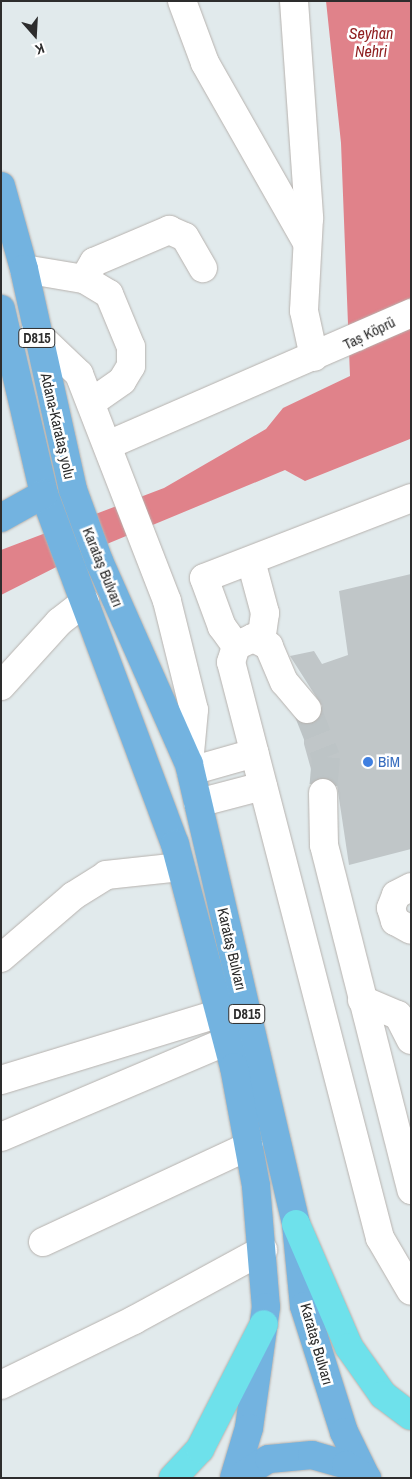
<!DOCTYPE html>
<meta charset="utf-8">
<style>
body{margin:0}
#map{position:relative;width:412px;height:1479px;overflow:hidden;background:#e1eaec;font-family:"Archivo Narrow",sans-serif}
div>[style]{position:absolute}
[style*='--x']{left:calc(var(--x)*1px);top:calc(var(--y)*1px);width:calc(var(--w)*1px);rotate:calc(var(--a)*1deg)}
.water>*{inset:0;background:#e0828a}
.building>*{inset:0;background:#c0c6c8}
.minor-tunnel>*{height:28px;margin-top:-14px;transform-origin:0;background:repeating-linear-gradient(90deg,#bdc4c6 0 28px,transparent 0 42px)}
.roads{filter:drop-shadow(0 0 1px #b7b2ae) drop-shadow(0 0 1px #b7b2ae)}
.minor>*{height:28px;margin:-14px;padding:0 14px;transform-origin:14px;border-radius:14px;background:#fff}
.major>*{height:28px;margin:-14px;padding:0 14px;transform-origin:14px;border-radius:14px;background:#73b3e0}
.highway>*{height:28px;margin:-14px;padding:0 14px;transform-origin:14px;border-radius:14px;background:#6ee1eb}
.dots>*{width:14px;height:14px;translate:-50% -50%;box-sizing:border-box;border:2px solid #fff;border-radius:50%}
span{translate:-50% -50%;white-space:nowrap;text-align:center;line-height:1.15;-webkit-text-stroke:5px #fff;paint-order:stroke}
.shield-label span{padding:1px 4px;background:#fff;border:1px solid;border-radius:4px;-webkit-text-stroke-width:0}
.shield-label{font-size:14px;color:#2d2d2d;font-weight:700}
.street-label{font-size:15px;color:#2d2d2d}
.shop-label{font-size:15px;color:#366cbe}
.left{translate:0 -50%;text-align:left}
.water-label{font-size:16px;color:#8f1f20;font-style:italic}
.frame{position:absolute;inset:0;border:2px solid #2d2d2d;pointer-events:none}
.north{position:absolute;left:10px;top:10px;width:50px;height:50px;-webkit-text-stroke:4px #fff;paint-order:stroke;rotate:161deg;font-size:14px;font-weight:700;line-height:20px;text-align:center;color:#2d2d2d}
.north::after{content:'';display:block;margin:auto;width:18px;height:22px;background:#2d2d2d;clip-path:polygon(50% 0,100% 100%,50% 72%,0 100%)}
</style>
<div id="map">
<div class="water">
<div style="clip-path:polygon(326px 1px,411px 1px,410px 439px,305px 481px,285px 470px,78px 556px,1px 595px,1px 550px,164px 488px,266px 429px,283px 408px,350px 376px,341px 143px)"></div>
</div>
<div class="building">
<div style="clip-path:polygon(411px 574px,411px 849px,349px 865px,337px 785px,323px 777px,314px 780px,304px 744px,304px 724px,317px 721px,322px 706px,290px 656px,314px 651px,322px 664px,348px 655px,339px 591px)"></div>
</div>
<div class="minor-tunnel">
<div style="--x:307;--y:709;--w:52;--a:68.4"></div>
<div style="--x:326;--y:757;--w:36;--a:95"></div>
</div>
<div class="roads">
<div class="minor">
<div style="--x:182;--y:1;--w:66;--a:69.6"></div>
<div style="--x:205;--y:63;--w:205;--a:60.4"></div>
<div style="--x:294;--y:1;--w:218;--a:86"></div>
<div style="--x:309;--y:218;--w:93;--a:93.1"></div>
<div style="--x:304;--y:311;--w:47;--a:77.7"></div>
<div style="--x:24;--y:269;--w:61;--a:9.5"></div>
<div style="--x:84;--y:279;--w:29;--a:31"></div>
<div style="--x:109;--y:294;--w:57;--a:67.5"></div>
<div style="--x:131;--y:347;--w:19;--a:90"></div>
<div style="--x:131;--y:366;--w:17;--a:121"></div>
<div style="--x:122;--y:381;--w:38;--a:145"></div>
<div style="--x:84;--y:279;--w:20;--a:-60"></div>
<div style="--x:94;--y:262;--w:82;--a:-23.1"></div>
<div style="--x:169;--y:230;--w:17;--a:24"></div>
<div style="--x:185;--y:237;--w:36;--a:60"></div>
<div style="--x:35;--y:332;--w:61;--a:43.7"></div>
<div style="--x:79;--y:374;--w:243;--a:68.8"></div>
<div style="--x:167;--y:601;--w:112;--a:76.1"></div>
<div style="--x:194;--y:710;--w:54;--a:95.3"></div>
<div style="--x:108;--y:445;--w:331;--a:-23.5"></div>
<div style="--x:251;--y:561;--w:54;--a:74.9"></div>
<div style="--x:265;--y:613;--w:28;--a:98"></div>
<div style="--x:236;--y:646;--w:24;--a:-126"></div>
<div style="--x:222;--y:627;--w:52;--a:-110.2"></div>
<div style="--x:204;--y:578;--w:222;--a:-21.1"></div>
<div style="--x:1;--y:686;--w:86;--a:-47.8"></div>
<div style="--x:59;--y:622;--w:33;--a:-38"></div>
<div style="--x:307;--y:709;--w:35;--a:-130"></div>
<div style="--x:284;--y:682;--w:39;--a:-113"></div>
<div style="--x:269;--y:646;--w:18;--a:-153"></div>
<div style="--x:253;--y:638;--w:19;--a:155"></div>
<div style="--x:236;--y:646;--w:17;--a:107"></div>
<div style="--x:231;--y:662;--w:595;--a:75.5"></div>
<div style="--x:380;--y:1238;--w:61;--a:59.7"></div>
<div style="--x:191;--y:771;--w:66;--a:-15.9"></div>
<div style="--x:323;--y:793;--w:52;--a:88.9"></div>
<div style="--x:324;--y:845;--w:356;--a:75.8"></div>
<div style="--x:198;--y:803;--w:67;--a:-14.7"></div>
<div style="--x:411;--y:887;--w:17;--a:152"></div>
<div style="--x:396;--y:895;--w:14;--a:111"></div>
<div style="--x:391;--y:908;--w:14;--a:73"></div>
<div style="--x:395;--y:921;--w:18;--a:29"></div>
<div style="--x:1;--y:958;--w:95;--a:-40.7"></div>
<div style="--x:73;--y:896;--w:39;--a:-32"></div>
<div style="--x:106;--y:875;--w:75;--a:-6.1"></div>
<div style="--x:362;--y:1000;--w:39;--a:23"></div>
<div style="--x:398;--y:1015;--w:28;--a:63"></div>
<div style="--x:1;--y:1080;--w:229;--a:-17"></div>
<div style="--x:1;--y:1137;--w:246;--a:-23"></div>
<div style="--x:43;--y:1242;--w:227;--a:-25"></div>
<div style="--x:1;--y:1385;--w:148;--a:-26"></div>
<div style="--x:134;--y:1320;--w:147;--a:-28.5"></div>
</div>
<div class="major">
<div style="--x:1;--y:186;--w:86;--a:74.5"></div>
<div style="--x:24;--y:269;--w:226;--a:77.5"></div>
<div style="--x:73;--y:490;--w:76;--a:69.9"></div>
<div style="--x:99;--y:561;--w:222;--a:66.1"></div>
<div style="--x:189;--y:764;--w:472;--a:76.9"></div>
<div style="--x:296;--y:1224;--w:82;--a:84.4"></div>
<div style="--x:304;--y:1306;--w:132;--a:72.4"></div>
<div style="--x:344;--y:1432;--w:50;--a:63.9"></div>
<div style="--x:1;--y:309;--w:190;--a:76.9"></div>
<div style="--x:44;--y:494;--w:374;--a:69.5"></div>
<div style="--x:175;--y:844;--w:231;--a:75.2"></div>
<div style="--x:234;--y:1067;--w:121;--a:79.5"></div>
<div style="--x:256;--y:1186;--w:121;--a:85.3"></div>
<div style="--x:266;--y:1307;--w:122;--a:98"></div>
<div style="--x:249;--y:1428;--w:52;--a:106.7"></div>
<div style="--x:1;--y:518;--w:49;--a:-29.2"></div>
<div style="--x:238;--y:1478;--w:36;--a:-32"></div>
<div style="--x:269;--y:1459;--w:43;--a:-5.3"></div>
<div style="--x:312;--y:1455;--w:35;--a:16"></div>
<div style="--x:346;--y:1465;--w:25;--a:32"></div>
</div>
<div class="highway">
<div style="--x:296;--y:1224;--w:134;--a:66.7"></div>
<div style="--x:349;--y:1347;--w:59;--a:54.7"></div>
<div style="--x:383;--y:1395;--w:35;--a:37"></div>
<div style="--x:173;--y:1478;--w:40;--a:-47"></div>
<div style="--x:200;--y:1449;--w:140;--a:-62.9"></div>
</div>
</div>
<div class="dots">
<div style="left:368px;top:762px;background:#3f7fe0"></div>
</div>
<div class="shield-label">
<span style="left:37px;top:338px">D815</span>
<span style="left:247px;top:1014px">D815</span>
</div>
<div class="street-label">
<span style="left:369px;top:333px;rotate:-26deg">Taș Köprü</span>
<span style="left:58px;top:426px;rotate:77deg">Adana-Karataş yolu</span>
<span style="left:103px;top:567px;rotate:68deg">Karataş Bulvarı</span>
<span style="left:232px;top:949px;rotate:77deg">Karataş Bulvarı</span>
<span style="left:317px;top:1344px;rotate:74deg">Karataş Bulvarı</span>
</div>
<div class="shop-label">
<span class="left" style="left:378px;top:762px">BiM</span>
</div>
<div class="water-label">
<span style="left:371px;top:42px">Seyhan<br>Nehri</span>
</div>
<div class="frame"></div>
<div class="north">K</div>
</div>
